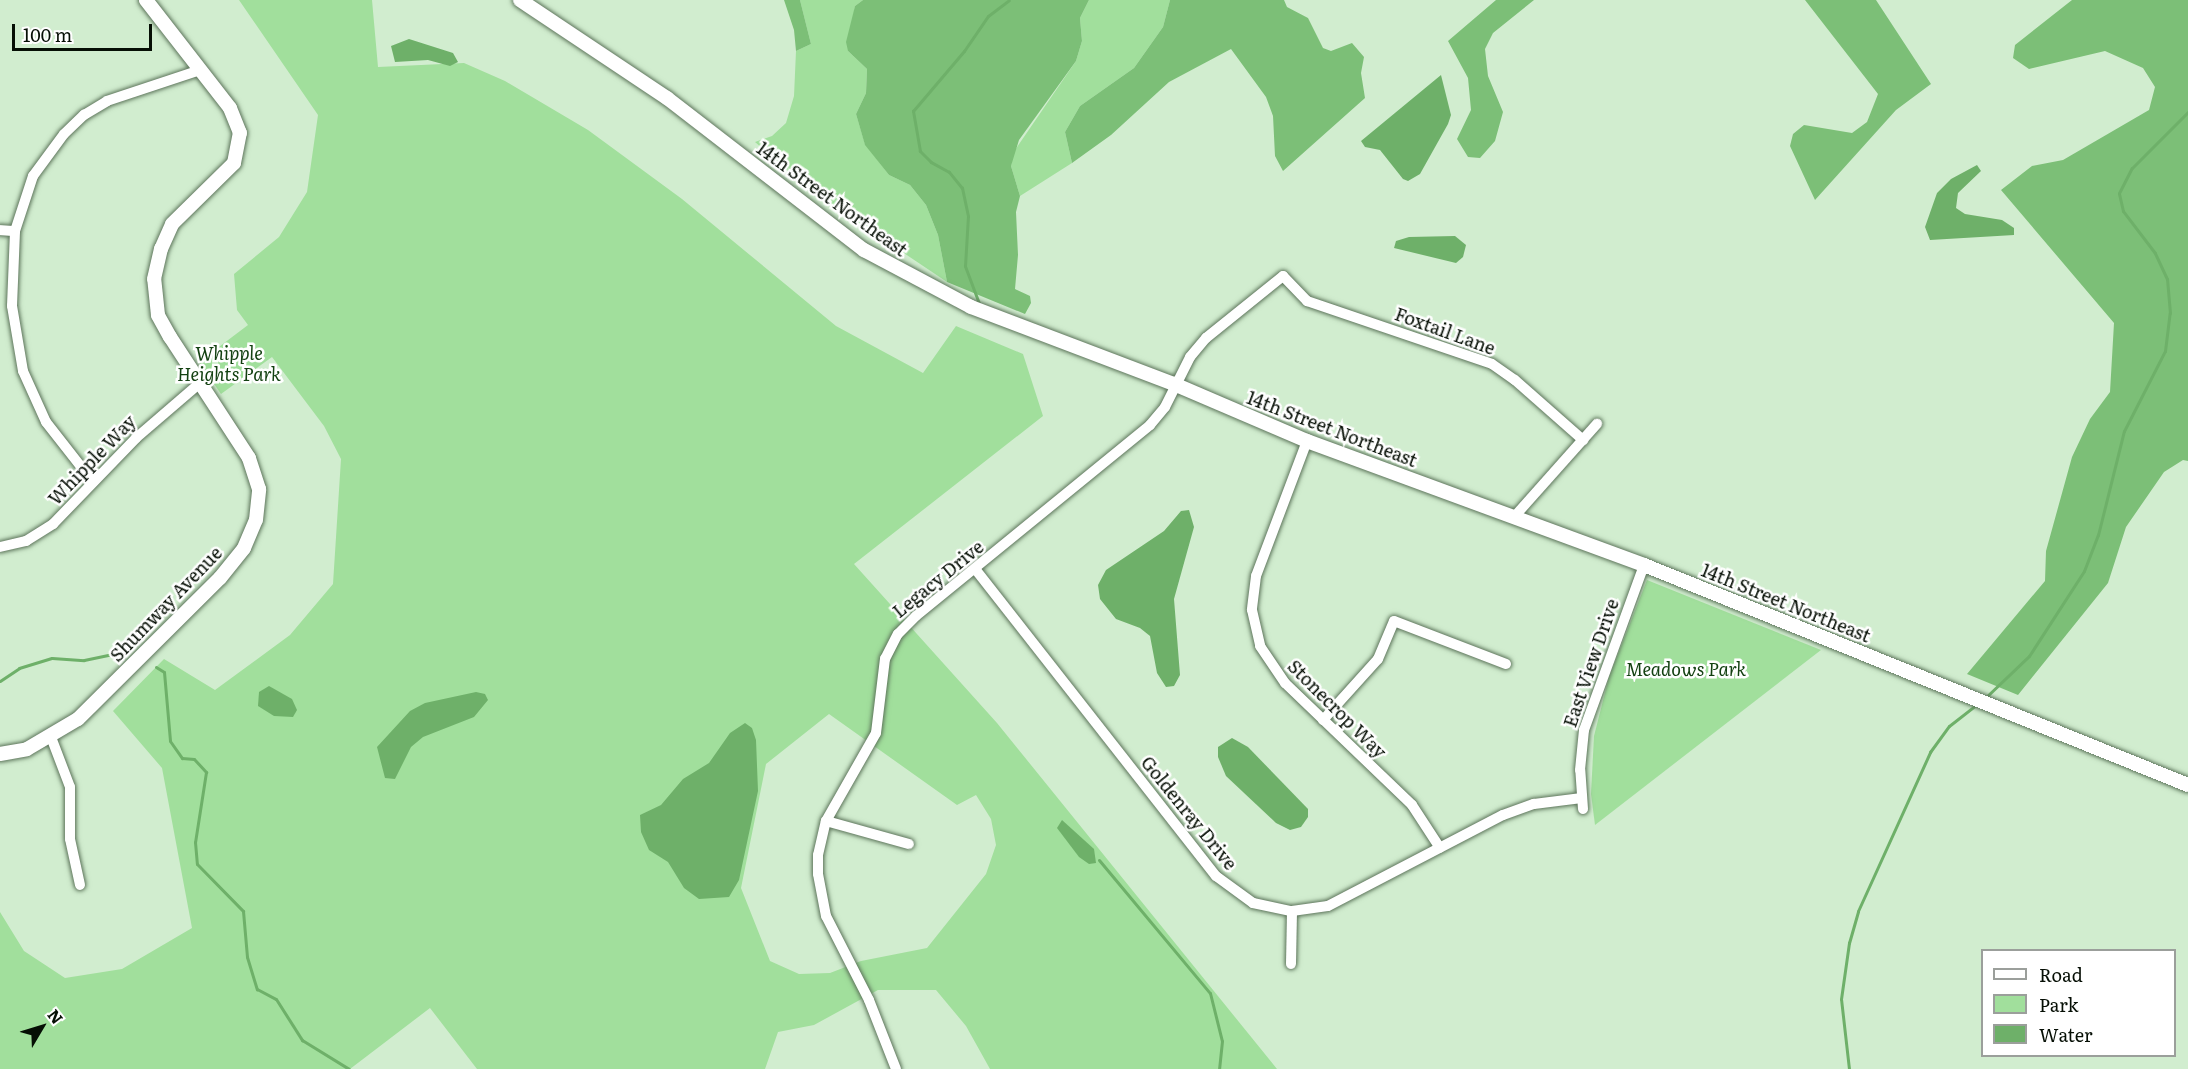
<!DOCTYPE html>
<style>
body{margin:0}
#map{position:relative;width:2188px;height:1069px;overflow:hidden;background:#d1edcf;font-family:Literata,serif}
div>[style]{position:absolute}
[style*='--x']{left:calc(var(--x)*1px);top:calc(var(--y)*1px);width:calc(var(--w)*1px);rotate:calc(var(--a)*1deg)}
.green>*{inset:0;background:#a1df9c}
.forest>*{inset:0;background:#7cbf77}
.water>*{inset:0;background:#6eb069}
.stream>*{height:3px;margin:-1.5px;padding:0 1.5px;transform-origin:1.5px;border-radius:1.5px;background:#6eb069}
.roads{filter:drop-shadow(0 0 2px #5d755b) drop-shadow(0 0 2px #5d755b)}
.minor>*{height:10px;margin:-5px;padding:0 5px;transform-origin:5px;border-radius:5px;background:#fff}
.tertiary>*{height:14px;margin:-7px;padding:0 7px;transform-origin:7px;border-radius:7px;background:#fff}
span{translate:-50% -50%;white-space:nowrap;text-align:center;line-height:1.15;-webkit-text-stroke:5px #fff;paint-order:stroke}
.street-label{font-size:18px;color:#060f05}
.park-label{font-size:18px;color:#134111;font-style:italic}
.legend{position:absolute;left:1981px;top:949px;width:195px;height:108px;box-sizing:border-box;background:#fff;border:2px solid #9b9f9b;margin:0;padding:8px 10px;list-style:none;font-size:18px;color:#060f05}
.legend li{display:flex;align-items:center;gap:12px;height:30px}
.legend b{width:30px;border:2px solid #9b9f9b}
.north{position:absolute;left:12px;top:997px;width:60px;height:60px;-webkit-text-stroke:4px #fff;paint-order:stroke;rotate:52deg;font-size:16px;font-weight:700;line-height:24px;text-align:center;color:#060f05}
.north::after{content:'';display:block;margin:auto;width:21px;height:27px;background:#060f05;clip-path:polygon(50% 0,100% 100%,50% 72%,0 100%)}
.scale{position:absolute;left:12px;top:24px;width:140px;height:27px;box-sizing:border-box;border:3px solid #060f05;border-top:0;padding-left:8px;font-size:18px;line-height:21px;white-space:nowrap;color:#060f05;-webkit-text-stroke:4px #fff;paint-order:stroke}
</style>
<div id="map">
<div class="green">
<div style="clip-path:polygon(evenodd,239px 0,372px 0,378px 67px,464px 63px,505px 81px,588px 130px,682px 199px,836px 326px,923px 373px,956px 326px,1023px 354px,1043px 416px,854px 564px,997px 723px,1277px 1069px,990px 1069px,966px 1026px,936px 990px,878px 990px,814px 1025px,778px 1032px,765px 1069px,477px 1069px,430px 1008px,350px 1069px,0 1069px,0 912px,24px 951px,65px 978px,122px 969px,192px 928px,162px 768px,113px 711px,164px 659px,215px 690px,290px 635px,333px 584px,341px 459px,324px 426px,272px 357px,221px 394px,199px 362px,248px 325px,237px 310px,234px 274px,279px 237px,307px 192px,318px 115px,239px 0,829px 714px,957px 805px,976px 795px,991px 819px,996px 845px,986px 874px,927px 948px,861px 961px,830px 973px,799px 974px,770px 961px,741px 888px,766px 764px,829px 714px)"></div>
<div style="clip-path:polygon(800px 0,863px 0,855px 6px,848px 51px,867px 69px,866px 93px,856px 114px,865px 144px,889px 175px,910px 185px,926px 205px,938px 235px,947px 282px,810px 190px,755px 142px,772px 136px,786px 123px,794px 96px,796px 51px,811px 44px)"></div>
<div style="clip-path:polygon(1089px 0,1170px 0,1163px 27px,1134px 68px,1080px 106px,1065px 132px,1072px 163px,1020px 196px,1011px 166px,1013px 153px,1076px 61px,1082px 41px,1080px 18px)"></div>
<div style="clip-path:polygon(1647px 580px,1821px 650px,1595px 825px,1591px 794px,1594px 736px,1609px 677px)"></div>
</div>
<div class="forest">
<div style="clip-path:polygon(784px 0,800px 0,811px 44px,796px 51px,794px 30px)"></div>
<div style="clip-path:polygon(863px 0,1089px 0,1080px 18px,1082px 41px,1076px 61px,1019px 140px,1011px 166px,1020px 196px,1016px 212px,1018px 255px,1015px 289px,1030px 296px,1031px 303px,1025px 314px,947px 282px,938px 235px,926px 205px,910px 185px,889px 175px,865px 145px,856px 114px,866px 93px,867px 69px,848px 51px,846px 42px,855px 6px)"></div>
<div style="clip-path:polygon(1170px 0,1284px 0,1287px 7px,1308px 18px,1323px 48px,1331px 51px,1352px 43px,1364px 57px,1361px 73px,1365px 98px,1283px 171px,1275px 156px,1273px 116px,1266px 97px,1231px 49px,1169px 82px,1111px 135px,1072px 163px,1065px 132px,1080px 106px,1134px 68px,1163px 27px)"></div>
<div style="clip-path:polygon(1496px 0,1534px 0,1493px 33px,1485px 49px,1488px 76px,1503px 112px,1495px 141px,1480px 158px,1468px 157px,1457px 139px,1471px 110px,1468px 78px,1448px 41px)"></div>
<div style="clip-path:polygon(1805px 0,1876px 0,1931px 84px,1896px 110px,1815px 200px,1790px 146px,1793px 134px,1804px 125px,1852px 133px,1867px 122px,1878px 94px)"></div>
<div style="clip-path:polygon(2072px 0,2188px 0,2188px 461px,2183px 460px,2164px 472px,2126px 527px,2108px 583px,2018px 695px,1967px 674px,2045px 581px,2046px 551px,2072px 457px,2090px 419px,2110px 392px,2114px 323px,2001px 190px,2032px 166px,2063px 160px,2149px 110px,2155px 87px,2143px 68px,2105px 51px,2029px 69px,2013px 58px,2015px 45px)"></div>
</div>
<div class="water">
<div style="clip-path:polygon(409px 39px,453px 53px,458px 62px,450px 66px,428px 60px,395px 62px,391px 46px)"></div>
<div style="clip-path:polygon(1441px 75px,1451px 115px,1448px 124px,1420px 174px,1408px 181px,1403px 179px,1380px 150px,1365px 147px,1361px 141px)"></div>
<div style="clip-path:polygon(1977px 165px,1981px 171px,1958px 193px,1956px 208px,1965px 214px,2002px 220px,2014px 228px,2014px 235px,1930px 240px,1925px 227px,1937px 193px,1951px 179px)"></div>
<div style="clip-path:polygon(1455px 236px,1466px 245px,1463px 257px,1456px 263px,1394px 248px,1396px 241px,1409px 237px)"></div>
<div style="clip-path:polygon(1189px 510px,1194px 527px,1174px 599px,1180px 675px,1174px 686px,1166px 687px,1157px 673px,1150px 636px,1140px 628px,1116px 619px,1100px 599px,1098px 585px,1106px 570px,1164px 531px,1181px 511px)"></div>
<div style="clip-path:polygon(269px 686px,292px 699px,297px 710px,293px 717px,274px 716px,258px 706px,259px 692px)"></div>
<div style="clip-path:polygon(476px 692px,485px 694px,488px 700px,474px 717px,423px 737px,411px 747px,395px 779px,385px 778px,377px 747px,410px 711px,425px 703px)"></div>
<div style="clip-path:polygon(745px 723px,752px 728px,756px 740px,758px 791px,739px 880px,729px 897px,699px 899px,684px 888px,668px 862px,649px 850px,641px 832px,640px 815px,661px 805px,683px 779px,709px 763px,730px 733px)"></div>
<div style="clip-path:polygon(1232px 738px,1248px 747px,1308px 809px,1308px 817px,1301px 827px,1290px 830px,1276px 823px,1226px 776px,1218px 757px,1218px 747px)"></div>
<div style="clip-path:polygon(1062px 820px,1094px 849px,1096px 863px,1089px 864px,1079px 857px,1057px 828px)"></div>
</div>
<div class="stream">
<div style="--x:980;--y:306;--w:43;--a:-110.6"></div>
<div style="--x:965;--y:266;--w:50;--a:-86.6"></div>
<div style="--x:968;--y:216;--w:29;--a:-102"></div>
<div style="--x:962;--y:188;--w:21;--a:-129"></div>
<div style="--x:949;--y:172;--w:21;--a:-151"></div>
<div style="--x:931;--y:162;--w:16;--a:-135"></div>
<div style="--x:920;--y:151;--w:41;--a:-99.9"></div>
<div style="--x:913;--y:111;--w:79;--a:-49.6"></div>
<div style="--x:964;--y:51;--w:42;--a:-55.6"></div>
<div style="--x:988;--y:16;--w:26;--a:-37"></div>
<div style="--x:156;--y:667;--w:9;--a:32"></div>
<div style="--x:164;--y:672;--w:69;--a:85"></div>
<div style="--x:170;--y:741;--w:21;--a:55"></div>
<div style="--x:182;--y:758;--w:12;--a:5"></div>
<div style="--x:194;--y:759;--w:18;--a:47"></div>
<div style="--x:206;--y:772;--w:71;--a:98.9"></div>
<div style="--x:195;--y:842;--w:22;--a:85"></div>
<div style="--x:197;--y:864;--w:66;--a:45.6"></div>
<div style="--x:243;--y:911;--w:46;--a:85"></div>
<div style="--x:247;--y:957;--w:34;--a:73"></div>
<div style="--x:257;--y:989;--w:21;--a:28"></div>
<div style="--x:276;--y:999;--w:49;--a:57.6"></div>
<div style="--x:302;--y:1040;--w:55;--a:31.7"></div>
<div style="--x:0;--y:681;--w:23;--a:-34"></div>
<div style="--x:19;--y:668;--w:34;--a:-17"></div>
<div style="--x:52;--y:658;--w:32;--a:4"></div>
<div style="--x:84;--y:660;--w:44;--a:-11.8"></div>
<div style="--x:1985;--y:698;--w:61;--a:-43.7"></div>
<div style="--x:2029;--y:656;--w:101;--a:-57.1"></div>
<div style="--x:2084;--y:571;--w:39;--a:-69"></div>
<div style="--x:2098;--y:535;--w:107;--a:-76"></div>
<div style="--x:2124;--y:431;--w:90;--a:-62.9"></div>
<div style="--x:2165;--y:351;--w:38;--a:-83"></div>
<div style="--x:2170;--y:313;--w:34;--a:-95"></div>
<div style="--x:2167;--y:279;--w:29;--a:-115"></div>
<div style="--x:2155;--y:253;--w:53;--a:-127.3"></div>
<div style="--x:2123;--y:211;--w:18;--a:-103"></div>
<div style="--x:2119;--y:193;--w:28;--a:-63"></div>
<div style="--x:2132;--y:168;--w:79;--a:-45"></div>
<div style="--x:1099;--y:860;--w:173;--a:50.2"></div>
<div style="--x:1210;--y:993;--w:49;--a:76"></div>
<div style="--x:1222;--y:1041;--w:28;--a:96"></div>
<div style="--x:1849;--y:1069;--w:70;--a:-96.5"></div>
<div style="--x:1841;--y:999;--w:57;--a:-81.9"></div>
<div style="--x:1849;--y:943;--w:33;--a:-74"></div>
<div style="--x:1858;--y:911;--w:175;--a:-65.6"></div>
<div style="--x:1930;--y:752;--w:32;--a:-54"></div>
<div style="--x:1949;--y:726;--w:36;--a:-38"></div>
</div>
<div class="roads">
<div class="minor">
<div style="--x:0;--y:230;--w:15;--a:4"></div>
<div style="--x:1307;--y:441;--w:144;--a:110.7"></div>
<div style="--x:1256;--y:576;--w:34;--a:97"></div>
<div style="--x:1252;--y:610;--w:37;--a:77"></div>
<div style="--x:1260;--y:646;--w:45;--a:56"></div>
<div style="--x:1285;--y:683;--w:176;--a:43.8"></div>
<div style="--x:1412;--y:805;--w:51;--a:56.9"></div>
<div style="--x:93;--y:482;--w:76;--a:-128.1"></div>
<div style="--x:46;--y:422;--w:56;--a:-114.3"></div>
<div style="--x:23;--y:371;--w:66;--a:-99.6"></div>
<div style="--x:12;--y:306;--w:75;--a:-87.7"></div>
<div style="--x:15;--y:231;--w:58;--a:-71.9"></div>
<div style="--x:33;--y:176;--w:52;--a:-53.6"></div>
<div style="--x:64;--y:134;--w:28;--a:-44"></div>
<div style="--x:84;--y:115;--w:27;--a:-31"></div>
<div style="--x:107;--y:101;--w:98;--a:-18.4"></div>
<div style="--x:1514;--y:517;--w:125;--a:-48.3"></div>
<div style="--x:0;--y:547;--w:27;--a:-13"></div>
<div style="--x:26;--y:541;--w:32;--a:-32"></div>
<div style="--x:53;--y:524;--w:120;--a:-46"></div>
<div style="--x:136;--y:438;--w:86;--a:-40.7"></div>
<div style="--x:976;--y:570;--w:389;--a:51.9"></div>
<div style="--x:1216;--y:876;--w:46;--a:36.1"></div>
<div style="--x:1253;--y:903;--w:40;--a:12"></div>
<div style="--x:1292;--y:911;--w:36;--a:-8"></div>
<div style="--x:1328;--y:906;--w:197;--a:-27.5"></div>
<div style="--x:1503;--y:815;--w:33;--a:-20"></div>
<div style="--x:1534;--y:804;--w:48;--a:-7.1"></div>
<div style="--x:1323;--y:720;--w:82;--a:-48"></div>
<div style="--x:1378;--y:659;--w:41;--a:-67.2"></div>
<div style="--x:1394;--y:621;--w:120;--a:21"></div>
<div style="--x:51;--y:737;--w:53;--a:69.2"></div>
<div style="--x:70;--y:787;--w:52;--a:90"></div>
<div style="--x:70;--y:839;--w:47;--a:77.7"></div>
<div style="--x:1583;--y:809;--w:39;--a:-94"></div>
<div style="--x:1580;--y:770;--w:40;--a:-84.3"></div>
<div style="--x:1584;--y:730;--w:176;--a:-70"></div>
<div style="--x:826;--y:821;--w:86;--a:15.5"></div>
<div style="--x:1291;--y:964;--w:53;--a:-88.9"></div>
<div style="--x:896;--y:1069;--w:74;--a:-111.4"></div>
<div style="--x:869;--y:1000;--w:94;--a:-117.1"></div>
<div style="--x:826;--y:916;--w:43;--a:-100.8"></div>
<div style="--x:818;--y:874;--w:19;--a:-90"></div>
<div style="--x:818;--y:855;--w:35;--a:-77"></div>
<div style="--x:826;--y:821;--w:101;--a:-60.4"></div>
<div style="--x:876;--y:733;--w:75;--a:-83.1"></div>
<div style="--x:885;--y:659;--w:28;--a:-63"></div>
<div style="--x:898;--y:634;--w:25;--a:-45"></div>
<div style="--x:916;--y:616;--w:302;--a:-39.2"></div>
<div style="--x:1150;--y:425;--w:23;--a:-50"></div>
<div style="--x:1165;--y:407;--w:56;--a:-63.4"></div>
<div style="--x:1190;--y:357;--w:25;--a:-50"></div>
<div style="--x:1206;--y:338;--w:99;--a:-38.8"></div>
<div style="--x:1283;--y:276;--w:35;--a:46"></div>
<div style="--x:1307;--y:301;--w:195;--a:18.8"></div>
<div style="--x:1492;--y:364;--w:28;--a:35"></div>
<div style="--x:1515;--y:380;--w:91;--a:41.4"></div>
</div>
<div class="tertiary">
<div style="--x:520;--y:0;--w:177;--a:33.7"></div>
<div style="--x:667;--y:98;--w:249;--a:37.7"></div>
<div style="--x:864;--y:250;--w:121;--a:28"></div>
<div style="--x:971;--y:307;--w:217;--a:20.8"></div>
<div style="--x:1174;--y:384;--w:145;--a:23.2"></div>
<div style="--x:1307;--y:441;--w:359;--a:20.2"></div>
<div style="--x:1644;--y:565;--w:587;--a:22.02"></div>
<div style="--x:0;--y:754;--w:27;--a:-10"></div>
<div style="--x:27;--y:749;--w:59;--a:-30.5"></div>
<div style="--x:78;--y:719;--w:200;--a:-44.8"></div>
<div style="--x:220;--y:578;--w:38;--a:-51"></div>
<div style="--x:244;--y:548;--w:30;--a:-67"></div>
<div style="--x:256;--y:520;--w:31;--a:-84"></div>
<div style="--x:259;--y:489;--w:33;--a:-108"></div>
<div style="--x:249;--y:458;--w:145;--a:-123.1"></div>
<div style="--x:170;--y:337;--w:25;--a:-119"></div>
<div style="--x:158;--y:315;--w:36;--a:-96"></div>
<div style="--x:154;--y:279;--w:31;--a:-77"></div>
<div style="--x:161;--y:249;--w:27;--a:-66"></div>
<div style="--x:172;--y:224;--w:87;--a:-44.5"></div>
<div style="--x:234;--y:163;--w:31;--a:-79"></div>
<div style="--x:240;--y:133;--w:27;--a:-112"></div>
<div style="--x:230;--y:108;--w:137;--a:-127.9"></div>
</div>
</div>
<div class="street-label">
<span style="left:832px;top:199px;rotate:36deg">14th Street Northeast</span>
<span style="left:1445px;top:331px;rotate:20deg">Foxtail Lane</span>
<span style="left:1332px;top:429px;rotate:21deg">14th Street Northeast</span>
<span style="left:92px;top:460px;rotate:-46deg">Whipple Way</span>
<span style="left:938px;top:579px;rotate:-39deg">Legacy Drive</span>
<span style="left:1786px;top:603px;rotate:22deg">14th Street Northeast</span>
<span style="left:166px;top:604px;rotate:-46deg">Shumway Avenue</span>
<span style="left:1591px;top:663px;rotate:-71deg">East View Drive</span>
<span style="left:1337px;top:709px;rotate:45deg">Stonecrop Way</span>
<span style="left:1189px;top:813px;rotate:51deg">Goldenray Drive</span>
</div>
<div class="park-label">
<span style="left:229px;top:364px">Whipple<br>Heights Park</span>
<span style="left:1686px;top:669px">Meadows Park</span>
</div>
<ul class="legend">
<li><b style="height:8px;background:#fff"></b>Road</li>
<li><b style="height:16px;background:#a1df9c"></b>Park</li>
<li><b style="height:16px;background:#6eb069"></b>Water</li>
</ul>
<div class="north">N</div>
<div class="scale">100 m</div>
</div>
